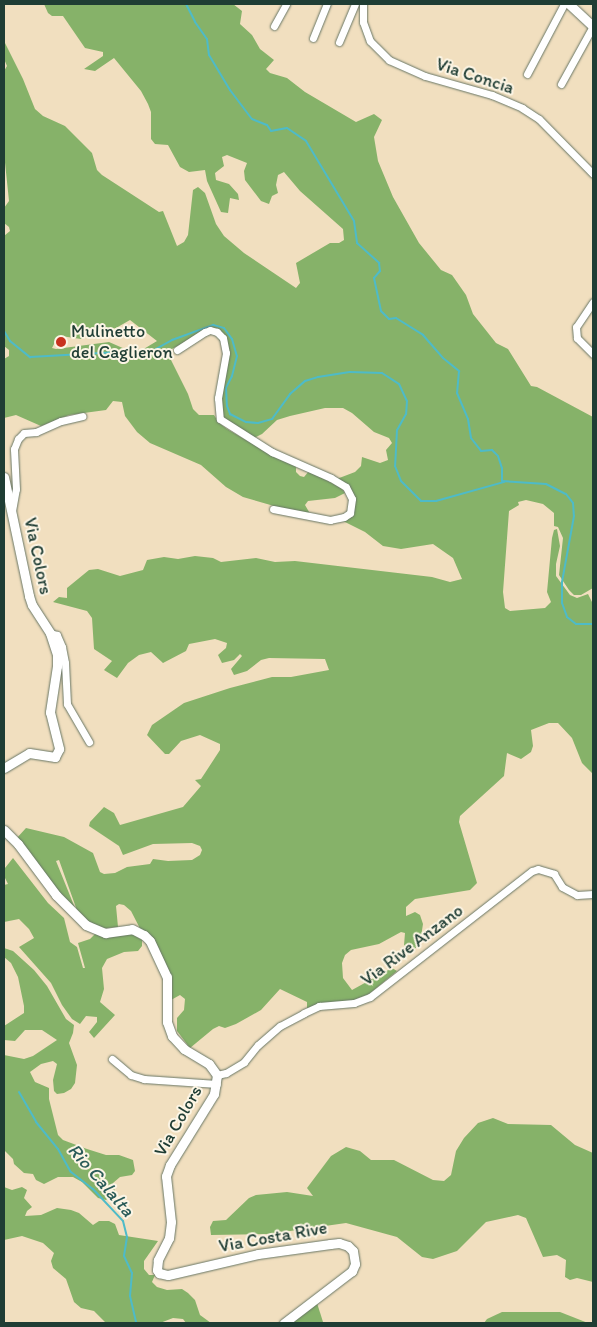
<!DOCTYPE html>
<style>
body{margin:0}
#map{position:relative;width:597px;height:1327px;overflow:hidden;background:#f1dfbf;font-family:Itim,sans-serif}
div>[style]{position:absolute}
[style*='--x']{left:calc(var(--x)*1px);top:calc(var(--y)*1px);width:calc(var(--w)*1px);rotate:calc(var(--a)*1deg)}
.forest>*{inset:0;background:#86b269}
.stream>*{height:2px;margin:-1px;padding:0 1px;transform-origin:1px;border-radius:1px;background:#4ebbc8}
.roads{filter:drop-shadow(0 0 1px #687665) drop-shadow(0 0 1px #687665)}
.minor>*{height:7px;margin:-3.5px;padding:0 3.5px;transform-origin:3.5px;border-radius:3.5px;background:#fff}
.tertiary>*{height:9px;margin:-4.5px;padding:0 4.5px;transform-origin:4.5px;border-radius:4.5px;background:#fff}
.secondary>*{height:9px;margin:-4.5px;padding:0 4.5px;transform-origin:4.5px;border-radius:4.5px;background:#fff}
.dots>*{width:14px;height:14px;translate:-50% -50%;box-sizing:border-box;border:2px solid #fcf5e5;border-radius:50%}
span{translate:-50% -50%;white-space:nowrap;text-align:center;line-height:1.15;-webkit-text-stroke:4px #fcf5e5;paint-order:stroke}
.street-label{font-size:18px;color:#1f3d34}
.poi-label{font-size:18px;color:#1f3d34}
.left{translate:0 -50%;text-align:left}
.water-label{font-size:19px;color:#2b5c59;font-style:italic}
.frame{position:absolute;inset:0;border:5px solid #1f3d34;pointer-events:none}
</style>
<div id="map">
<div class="forest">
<div style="clip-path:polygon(evenodd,44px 4px,233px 4px,242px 11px,240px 24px,252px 35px,260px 49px,274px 60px,266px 69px,270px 73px,287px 78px,305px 92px,356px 122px,374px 114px,382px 120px,374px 137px,378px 161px,393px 197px,419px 243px,441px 270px,452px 275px,466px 295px,473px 314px,496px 343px,508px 349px,531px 386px,537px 387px,593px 417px,593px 588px,581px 595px,574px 595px,569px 590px,559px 575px,563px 538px,558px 527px,554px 526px,554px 513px,543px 504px,526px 500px,518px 502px,519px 505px,509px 511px,503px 592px,505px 608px,510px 611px,545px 608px,551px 602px,547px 592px,552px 538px,554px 530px,557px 529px,560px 546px,556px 564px,556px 576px,570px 595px,577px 598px,588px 594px,593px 604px,593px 774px,582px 763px,572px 738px,558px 723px,549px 723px,531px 730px,533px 746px,531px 752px,521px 759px,507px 753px,504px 776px,460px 816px,459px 822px,477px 883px,470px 890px,415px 899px,406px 907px,406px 916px,415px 912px,420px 915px,423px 924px,420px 943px,414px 950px,408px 950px,404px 945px,405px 933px,401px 932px,379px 944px,351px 950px,345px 955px,342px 963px,343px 978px,352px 990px,392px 968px,397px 971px,369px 994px,354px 1000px,307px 1010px,307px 1002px,280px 989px,261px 1010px,236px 1024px,225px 1028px,219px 1026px,213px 1029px,190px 1048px,177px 1031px,177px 1018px,184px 1010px,185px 999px,180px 995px,171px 1000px,169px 985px,131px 911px,124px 905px,119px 904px,116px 906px,118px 927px,97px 929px,79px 916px,59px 860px,56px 861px,75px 908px,74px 910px,16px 839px,26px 828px,64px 837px,93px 853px,100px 872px,104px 874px,115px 873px,127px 867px,150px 864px,153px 859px,168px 861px,192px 860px,200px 855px,202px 850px,200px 846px,192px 843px,153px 844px,123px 855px,119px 846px,89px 826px,90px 822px,104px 807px,114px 813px,120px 825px,183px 807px,201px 786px,195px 780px,201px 779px,205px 773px,220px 750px,220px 744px,200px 735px,181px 741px,169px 754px,165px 754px,147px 735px,152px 725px,184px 703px,230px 688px,272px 677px,291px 677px,329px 670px,325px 659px,269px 658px,261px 660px,247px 671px,234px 675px,231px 669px,242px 656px,240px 654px,234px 660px,222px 663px,218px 655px,226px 648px,227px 643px,215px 639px,189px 644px,186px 651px,163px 663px,151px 652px,139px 655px,128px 663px,117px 678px,104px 670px,112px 661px,94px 649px,92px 618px,87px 611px,53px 602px,59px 597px,67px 598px,67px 588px,89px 570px,98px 569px,120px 576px,143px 570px,147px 560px,164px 557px,178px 559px,195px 556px,213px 558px,221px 562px,256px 558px,275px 562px,295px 561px,432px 577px,450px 582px,462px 579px,453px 558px,433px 544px,401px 549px,383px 546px,365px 532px,343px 521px,350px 505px,347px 492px,334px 480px,355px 472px,361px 466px,362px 457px,380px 463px,388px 460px,386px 450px,392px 443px,389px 438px,374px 432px,352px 413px,343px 408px,325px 408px,290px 416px,277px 420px,262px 434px,254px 438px,218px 418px,224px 360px,222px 343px,212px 331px,192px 338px,170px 350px,171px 360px,188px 394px,193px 409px,199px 415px,214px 415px,219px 423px,227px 429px,275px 457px,296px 466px,296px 472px,300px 476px,304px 477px,309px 471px,341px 488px,345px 493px,335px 498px,308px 501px,305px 505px,312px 517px,243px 497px,226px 487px,201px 465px,150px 443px,137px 432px,125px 416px,122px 402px,113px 401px,106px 410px,69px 415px,41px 426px,16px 415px,4px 418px,4px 359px,9px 356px,9px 350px,4px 346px,4px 236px,10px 231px,9px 227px,4px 223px,4px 208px,9px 201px,4px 153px,4px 71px,7px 66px,4px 59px,4px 41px,23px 79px,35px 109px,43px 116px,65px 126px,92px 153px,97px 170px,102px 175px,159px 212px,163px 211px,177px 246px,184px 242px,188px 235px,193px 190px,198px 187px,205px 193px,216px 224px,224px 236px,244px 253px,296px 288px,300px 283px,296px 263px,330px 243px,339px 243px,344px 240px,343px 229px,300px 191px,284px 172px,278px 175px,276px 185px,278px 193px,272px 196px,269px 204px,261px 201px,245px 180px,244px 171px,247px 163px,227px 155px,222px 157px,224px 166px,215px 173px,216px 180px,229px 184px,238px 194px,239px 200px,230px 198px,228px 213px,221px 212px,207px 181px,205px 170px,189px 172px,180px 167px,168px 145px,155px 144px,151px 139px,151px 112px,148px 104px,141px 91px,114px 58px,95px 71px,84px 69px,103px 56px,103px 52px,85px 48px,63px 16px,52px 16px,48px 13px,44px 4px,130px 320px,157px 341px,142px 350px,125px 349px,109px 342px,56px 349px,52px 348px,57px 338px,61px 336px,81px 339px,99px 331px,116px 328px,130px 320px)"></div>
<div style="clip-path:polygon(13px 858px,48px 903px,64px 918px,70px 942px,77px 947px,83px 968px,85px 968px,78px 943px,90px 939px,95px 934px,127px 931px,142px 940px,142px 946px,138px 951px,124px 952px,107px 959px,102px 968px,104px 989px,100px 1002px,115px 1015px,94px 1038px,89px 1032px,97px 1022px,97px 1017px,86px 1016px,80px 1024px,72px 1019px,62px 1005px,51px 983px,19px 947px,34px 938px,29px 929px,19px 919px,4px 922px,4px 885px,8px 884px,4px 876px,5px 868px)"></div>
<div style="clip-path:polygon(4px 948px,13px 951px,34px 970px,47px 986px,66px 1019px,74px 1025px,73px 1033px,69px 1043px,77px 1065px,75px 1083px,71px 1089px,64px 1093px,57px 1094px,54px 1091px,53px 1080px,57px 1064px,53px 1061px,41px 1064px,30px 1072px,35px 1082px,49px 1088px,49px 1099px,58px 1135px,63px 1140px,87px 1149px,106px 1155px,119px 1155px,133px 1160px,135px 1171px,132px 1175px,120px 1177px,113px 1183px,115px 1192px,106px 1200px,98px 1198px,82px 1182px,73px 1177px,58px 1177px,44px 1184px,36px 1180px,33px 1174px,24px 1173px,14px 1164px,13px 1159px,4px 1150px,4px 1055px,24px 1059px,33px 1056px,57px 1040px,42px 1030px,25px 1030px,15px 1041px,4px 1040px,4px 1026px,24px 1013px,24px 1006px,18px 977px,11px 963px,4px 957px)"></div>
<div style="clip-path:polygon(493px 1118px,508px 1124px,551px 1125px,575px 1145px,593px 1153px,593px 1282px,577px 1278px,570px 1280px,565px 1277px,566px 1260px,557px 1255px,543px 1257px,526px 1218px,518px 1215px,486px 1222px,457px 1251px,433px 1259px,422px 1257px,397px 1237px,346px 1223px,269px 1234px,211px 1235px,210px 1227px,213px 1221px,226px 1220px,249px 1198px,256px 1195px,287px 1192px,313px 1196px,307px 1188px,331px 1156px,346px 1147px,360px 1151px,371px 1160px,394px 1160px,433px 1180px,444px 1181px,451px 1175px,456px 1151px,464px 1138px,478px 1123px)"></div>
<div style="clip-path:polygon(4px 1187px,12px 1190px,22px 1187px,27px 1190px,24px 1198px,32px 1207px,27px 1211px,25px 1216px,41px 1215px,57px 1208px,71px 1210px,79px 1213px,93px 1225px,99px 1221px,109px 1221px,115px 1224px,119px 1235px,158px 1241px,144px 1261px,144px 1269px,149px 1275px,155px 1275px,152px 1282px,157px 1287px,167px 1290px,182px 1289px,188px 1293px,195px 1300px,200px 1315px,211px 1323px,186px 1323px,183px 1319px,173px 1318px,160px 1323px,106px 1323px,94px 1311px,81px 1308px,74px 1302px,66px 1279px,53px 1268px,51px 1261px,54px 1253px,43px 1243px,22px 1236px,4px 1240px)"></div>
<div style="clip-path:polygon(317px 1303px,323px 1322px,293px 1323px,294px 1321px)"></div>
<div style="clip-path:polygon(502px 1312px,560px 1312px,588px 1323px,484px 1323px,487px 1319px)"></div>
</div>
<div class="stream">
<div style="--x:186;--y:4;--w:20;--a:63"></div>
<div style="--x:195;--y:22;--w:21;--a:55"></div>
<div style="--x:207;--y:39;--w:16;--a:83"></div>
<div style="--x:209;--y:55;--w:41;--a:59"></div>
<div style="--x:230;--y:90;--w:36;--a:53"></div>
<div style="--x:252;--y:119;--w:16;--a:22"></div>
<div style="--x:267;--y:125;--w:7;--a:56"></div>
<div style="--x:271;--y:131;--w:16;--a:-11"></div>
<div style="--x:287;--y:128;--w:23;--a:34"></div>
<div style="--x:306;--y:141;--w:93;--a:59"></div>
<div style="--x:354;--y:221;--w:22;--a:82"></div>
<div style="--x:357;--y:243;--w:30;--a:42"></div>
<div style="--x:379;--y:263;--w:8;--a:83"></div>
<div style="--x:380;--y:271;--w:9;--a:131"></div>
<div style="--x:374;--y:278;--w:34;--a:78"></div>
<div style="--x:381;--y:311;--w:11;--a:45"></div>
<div style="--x:389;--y:319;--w:7;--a:-8"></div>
<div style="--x:396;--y:318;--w:32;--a:32"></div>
<div style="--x:423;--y:335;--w:30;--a:49"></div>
<div style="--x:443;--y:358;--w:21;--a:39"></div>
<div style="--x:459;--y:371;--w:22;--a:95"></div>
<div style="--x:457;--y:393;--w:28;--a:67"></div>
<div style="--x:468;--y:419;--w:19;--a:81"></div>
<div style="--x:471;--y:438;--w:16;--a:52"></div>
<div style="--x:481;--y:451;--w:11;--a:-5"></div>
<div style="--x:492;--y:450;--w:8;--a:45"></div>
<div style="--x:498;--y:456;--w:13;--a:72"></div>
<div style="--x:502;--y:468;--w:13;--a:90"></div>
<div style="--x:502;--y:481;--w:44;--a:3.9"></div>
<div style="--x:546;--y:484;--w:22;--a:27"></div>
<div style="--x:566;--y:494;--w:11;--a:52"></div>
<div style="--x:573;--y:503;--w:13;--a:86"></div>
<div style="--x:574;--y:516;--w:67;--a:100.3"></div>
<div style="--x:562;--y:582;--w:21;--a:90"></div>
<div style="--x:562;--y:603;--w:15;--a:70"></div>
<div style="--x:567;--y:617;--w:11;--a:38"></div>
<div style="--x:576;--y:624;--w:17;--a:0"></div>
<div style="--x:4;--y:331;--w:12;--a:59"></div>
<div style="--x:10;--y:341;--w:26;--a:39"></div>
<div style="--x:30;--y:357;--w:124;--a:-3.2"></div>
<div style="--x:154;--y:350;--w:21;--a:-29"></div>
<div style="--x:172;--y:340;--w:44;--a:-20.1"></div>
<div style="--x:213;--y:325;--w:11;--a:15"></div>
<div style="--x:224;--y:328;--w:14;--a:54"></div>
<div style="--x:232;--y:339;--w:18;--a:74"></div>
<div style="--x:237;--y:356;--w:21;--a:104"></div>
<div style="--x:232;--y:376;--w:13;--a:117"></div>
<div style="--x:226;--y:388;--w:18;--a:87"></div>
<div style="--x:227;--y:406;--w:9;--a:69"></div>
<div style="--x:230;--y:414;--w:18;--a:27"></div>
<div style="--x:246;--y:422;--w:12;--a:5"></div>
<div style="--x:258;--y:423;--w:15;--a:-16"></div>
<div style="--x:272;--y:419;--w:31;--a:-54"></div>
<div style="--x:290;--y:394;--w:20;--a:-41"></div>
<div style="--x:305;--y:381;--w:14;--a:-17"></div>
<div style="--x:318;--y:377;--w:32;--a:-9"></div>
<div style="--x:350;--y:372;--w:32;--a:2"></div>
<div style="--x:382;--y:373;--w:20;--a:33"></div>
<div style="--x:399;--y:384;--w:19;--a:65"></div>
<div style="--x:407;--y:401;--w:13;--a:94"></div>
<div style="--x:406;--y:414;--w:18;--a:119"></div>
<div style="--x:397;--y:430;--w:36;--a:93"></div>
<div style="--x:395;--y:466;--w:16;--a:68"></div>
<div style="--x:401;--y:481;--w:28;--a:45"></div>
<div style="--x:421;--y:501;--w:15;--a:0"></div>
<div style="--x:436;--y:501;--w:71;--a:-15.6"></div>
<div style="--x:19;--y:1092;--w:34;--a:60"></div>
<div style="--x:36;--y:1122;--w:35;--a:51"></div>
<div style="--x:58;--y:1149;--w:26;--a:61"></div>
<div style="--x:71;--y:1172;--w:28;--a:38"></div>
<div style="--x:93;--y:1189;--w:44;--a:46.8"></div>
<div style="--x:123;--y:1221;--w:16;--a:76"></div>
<div style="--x:127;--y:1237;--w:19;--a:99"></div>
<div style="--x:124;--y:1256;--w:19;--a:65"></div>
<div style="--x:132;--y:1273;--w:23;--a:95"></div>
<div style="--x:130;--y:1296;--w:28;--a:77"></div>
</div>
<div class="roads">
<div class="minor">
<div style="--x:363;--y:4;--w:18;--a:90"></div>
<div style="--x:363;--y:22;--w:20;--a:70"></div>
<div style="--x:370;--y:41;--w:27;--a:45"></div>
<div style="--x:389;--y:60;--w:39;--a:24"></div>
<div style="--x:425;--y:76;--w:70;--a:15.8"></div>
<div style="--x:492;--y:95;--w:33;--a:23"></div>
<div style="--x:522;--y:108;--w:20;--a:33"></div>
<div style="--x:539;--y:119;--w:77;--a:45.5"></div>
<div style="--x:274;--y:26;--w:25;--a:-61"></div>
<div style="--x:313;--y:38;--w:37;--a:-68"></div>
<div style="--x:339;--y:42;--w:41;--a:-67.2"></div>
<div style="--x:527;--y:74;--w:79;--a:-62.1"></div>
<div style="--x:561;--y:84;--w:66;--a:-61.1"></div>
<div style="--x:593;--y:302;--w:30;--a:124"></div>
<div style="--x:576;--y:327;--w:11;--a:85"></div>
<div style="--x:577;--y:338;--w:23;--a:45"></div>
<div style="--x:177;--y:350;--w:33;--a:-33"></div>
<div style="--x:205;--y:332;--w:5;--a:-22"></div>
<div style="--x:210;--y:330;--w:7;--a:16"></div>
<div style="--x:217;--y:332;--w:8;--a:45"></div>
<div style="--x:223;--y:338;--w:15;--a:79"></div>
<div style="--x:226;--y:353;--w:46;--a:100.1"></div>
<div style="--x:218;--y:398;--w:21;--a:85"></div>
<div style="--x:220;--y:419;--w:62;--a:32.4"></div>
<div style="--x:272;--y:452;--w:64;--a:23.8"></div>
<div style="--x:331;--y:478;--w:17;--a:31"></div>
<div style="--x:346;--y:487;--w:13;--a:63"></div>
<div style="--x:352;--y:499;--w:14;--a:98"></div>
<div style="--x:350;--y:513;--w:7;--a:146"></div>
<div style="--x:344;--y:517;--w:14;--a:168"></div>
<div style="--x:330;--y:520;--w:58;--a:-169.1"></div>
<div style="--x:12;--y:511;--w:22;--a:-80"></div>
<div style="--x:16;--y:489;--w:40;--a:-92.9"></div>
<div style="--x:14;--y:449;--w:11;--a:-68"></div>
<div style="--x:18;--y:439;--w:8;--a:-45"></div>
<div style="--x:24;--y:433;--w:12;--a:-5"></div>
<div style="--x:36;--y:432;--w:27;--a:-24"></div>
<div style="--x:61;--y:421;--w:22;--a:-13"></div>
<div style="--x:50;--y:633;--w:7;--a:16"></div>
<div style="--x:57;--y:635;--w:13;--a:67"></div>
<div style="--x:62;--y:647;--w:16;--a:79"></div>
<div style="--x:65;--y:663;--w:41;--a:87.2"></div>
<div style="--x:67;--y:704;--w:44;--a:59.9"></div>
<div style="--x:112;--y:1059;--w:25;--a:40"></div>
<div style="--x:131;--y:1075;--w:14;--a:17"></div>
<div style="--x:144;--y:1079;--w:73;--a:3.9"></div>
<div style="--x:217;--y:1075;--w:9;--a:-13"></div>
<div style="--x:226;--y:1073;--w:21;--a:-31"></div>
<div style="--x:244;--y:1062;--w:22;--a:-51"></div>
<div style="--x:258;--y:1045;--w:29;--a:-41"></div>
<div style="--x:280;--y:1026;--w:27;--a:-28"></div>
<div style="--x:304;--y:1013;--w:17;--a:-25"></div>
<div style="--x:319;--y:1006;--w:35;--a:-5"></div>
<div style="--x:354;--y:1003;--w:17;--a:-21"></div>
<div style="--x:370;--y:997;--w:205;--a:-37.9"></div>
<div style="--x:532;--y:871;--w:6;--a:-18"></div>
<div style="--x:538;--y:869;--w:17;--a:17"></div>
<div style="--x:554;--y:874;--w:15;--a:58"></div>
<div style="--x:562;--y:887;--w:17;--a:28"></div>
<div style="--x:577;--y:895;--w:16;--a:-4"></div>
</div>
<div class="tertiary">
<div style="--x:4;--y:477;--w:122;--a:78.1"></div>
<div style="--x:29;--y:596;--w:9;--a:72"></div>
<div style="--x:32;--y:605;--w:33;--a:57"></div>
<div style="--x:50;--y:633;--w:23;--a:72"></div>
<div style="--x:57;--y:655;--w:11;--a:90"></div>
<div style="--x:57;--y:666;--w:47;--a:98.7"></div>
<div style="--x:50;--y:712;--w:38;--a:76"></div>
<div style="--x:59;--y:749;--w:9;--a:117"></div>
<div style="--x:55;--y:757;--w:26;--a:-171"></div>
<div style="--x:29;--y:753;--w:29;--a:149"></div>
<div style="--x:4;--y:830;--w:20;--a:45"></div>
<div style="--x:18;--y:844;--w:64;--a:53.3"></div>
<div style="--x:56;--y:895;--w:42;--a:45"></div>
<div style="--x:86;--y:925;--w:21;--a:23"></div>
<div style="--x:105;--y:933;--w:27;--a:-8"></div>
<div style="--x:132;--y:929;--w:13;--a:27"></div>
<div style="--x:144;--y:935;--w:8;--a:45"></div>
<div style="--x:150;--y:941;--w:40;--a:65"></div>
<div style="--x:167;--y:977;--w:45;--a:90"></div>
<div style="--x:167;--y:1022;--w:15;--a:70"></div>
<div style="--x:172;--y:1036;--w:18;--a:47"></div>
<div style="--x:184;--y:1049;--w:29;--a:31"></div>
<div style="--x:209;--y:1064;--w:14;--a:54"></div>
<div style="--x:217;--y:1075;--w:19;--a:99"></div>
<div style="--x:214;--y:1094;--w:84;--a:121.8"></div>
<div style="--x:170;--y:1165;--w:12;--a:110"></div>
<div style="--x:166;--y:1176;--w:46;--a:83.8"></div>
<div style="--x:171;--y:1222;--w:16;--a:97"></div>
<div style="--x:169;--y:1238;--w:25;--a:117"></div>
<div style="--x:158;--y:1260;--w:10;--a:96"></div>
<div style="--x:157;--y:1270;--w:4;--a:56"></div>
<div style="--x:159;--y:1273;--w:9;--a:13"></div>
<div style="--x:168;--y:1275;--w:92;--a:-13.1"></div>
<div style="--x:258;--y:1254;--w:73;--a:-7.9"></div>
<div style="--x:330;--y:1244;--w:9;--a:-6"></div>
<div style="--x:339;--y:1243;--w:9;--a:18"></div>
<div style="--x:348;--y:1246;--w:7;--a:45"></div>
<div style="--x:353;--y:1251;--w:13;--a:81"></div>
<div style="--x:355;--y:1264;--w:8;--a:113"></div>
<div style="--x:352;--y:1271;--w:86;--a:142.6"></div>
</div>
<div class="secondary">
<div style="--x:569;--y:4;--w:33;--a:43"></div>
</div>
</div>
<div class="dots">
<div style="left:61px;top:342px;background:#c8321e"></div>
</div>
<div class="street-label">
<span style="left:475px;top:76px;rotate:18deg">Via Concia</span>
<span style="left:38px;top:556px;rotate:78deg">Via Colors</span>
<span style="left:412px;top:945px;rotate:-37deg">Via Rive Anzano</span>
<span style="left:178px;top:1121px;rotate:-60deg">Via Colors</span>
<span style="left:273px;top:1237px;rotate:-10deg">Via Costa Rive</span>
</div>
<div class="poi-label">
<span class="left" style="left:71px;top:342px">Mulinetto<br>del Caglieron</span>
</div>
<div class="water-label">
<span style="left:101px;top:1180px;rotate:49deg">Rio Calalta</span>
</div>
<div class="frame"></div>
</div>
